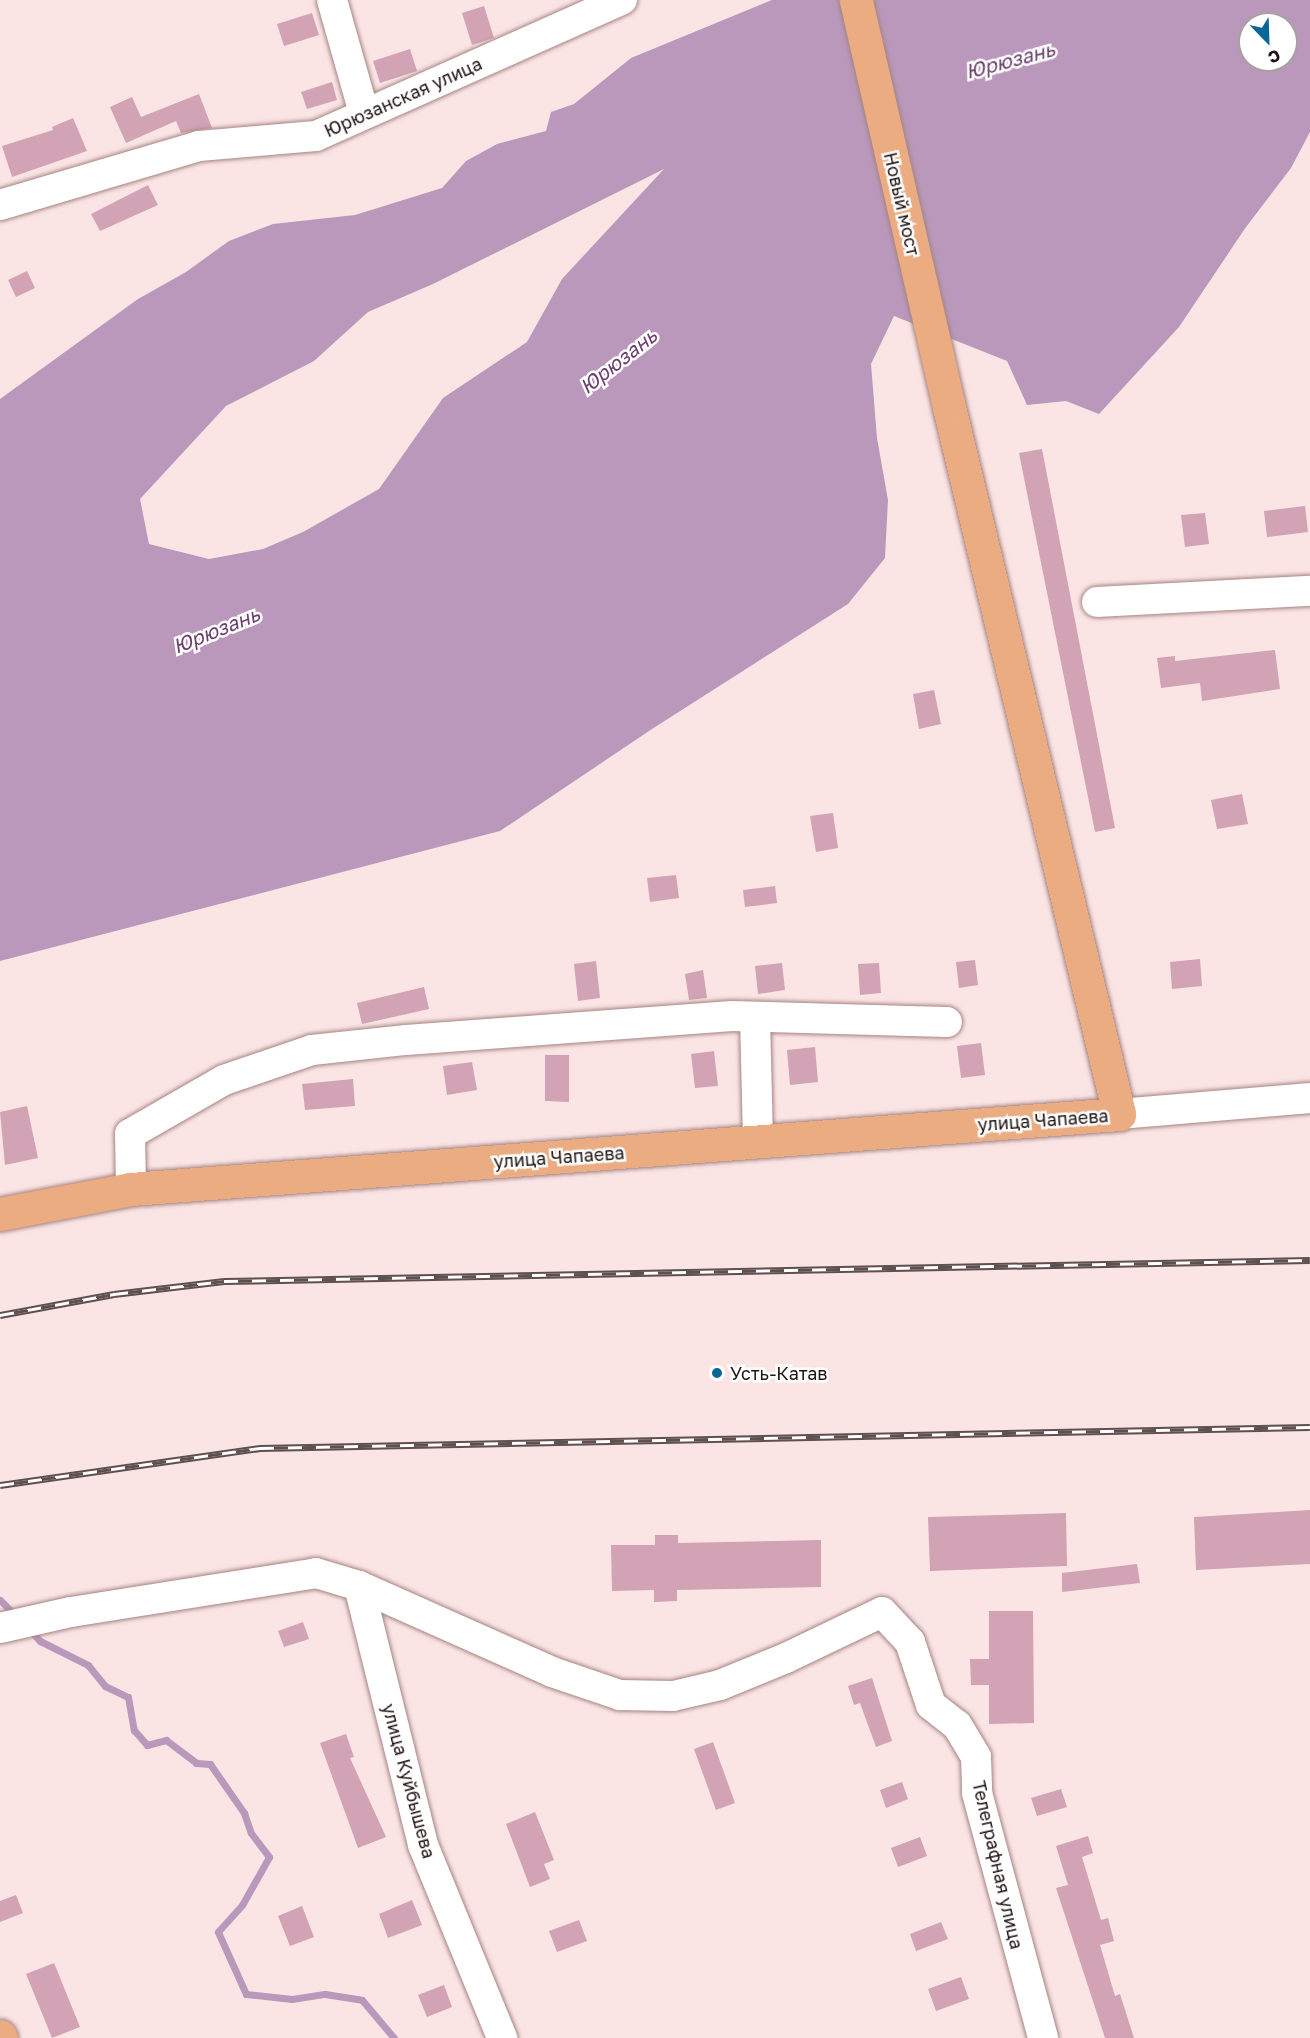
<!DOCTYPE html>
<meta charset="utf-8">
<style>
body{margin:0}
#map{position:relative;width:1310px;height:2038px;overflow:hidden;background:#fbe5e4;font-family:"Golos Text",sans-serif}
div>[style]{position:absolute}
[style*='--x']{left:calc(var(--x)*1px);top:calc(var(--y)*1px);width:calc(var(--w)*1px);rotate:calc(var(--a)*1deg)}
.water>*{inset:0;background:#ba98bb}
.stream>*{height:7px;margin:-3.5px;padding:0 3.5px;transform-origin:3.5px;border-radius:3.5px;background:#ba98bb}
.building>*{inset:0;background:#d2a2b5}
.roads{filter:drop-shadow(0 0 2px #a58482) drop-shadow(0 0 2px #a58482)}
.minor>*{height:30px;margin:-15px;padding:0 15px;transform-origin:15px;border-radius:15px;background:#fff}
.major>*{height:33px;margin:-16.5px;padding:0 16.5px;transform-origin:16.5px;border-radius:16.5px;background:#ebac82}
.rail>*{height:7px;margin-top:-3.5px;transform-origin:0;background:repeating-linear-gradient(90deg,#fff 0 14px,#5f5050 0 28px);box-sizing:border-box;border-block:2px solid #5f5050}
.dots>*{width:16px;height:16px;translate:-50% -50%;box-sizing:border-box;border:3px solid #fff;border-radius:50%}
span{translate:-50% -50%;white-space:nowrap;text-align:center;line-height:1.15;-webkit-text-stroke:5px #fff;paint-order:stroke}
.street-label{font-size:18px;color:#1f1313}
.poi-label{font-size:18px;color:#1f1313}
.left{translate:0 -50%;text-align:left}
.water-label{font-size:20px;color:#6b3f6e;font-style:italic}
.north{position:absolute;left:1238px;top:12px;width:60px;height:60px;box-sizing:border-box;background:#fff;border:2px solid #a5a1a1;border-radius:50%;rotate:157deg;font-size:16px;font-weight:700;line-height:24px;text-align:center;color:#1f1313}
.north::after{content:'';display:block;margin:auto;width:21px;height:27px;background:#096696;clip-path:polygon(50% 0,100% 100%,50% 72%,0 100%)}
</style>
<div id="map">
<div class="water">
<div style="clip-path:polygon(evenodd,772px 0,1310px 0,1310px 132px,1291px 168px,1246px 227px,1179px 327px,1099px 414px,1066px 401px,1027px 405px,1007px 361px,894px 316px,871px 364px,877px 438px,888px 500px,885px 558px,848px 604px,652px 729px,500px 831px,0 961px,0 399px,138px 299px,186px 272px,229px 241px,273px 224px,355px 215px,442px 188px,466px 161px,497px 144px,546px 131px,551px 112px,574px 104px,631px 58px,772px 0,1250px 24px,1286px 24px,1286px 60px,1250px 60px,1250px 24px,772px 0,664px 169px,562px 279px,527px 342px,443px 398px,379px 489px,303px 532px,263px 549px,209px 559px,149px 544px,140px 499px,226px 406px,314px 361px,368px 312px,433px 284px,664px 169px)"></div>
</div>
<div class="stream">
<div style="--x:0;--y:1600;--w:23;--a:45"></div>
<div style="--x:30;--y:1630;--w:15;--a:48"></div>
<div style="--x:40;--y:1641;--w:54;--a:26.6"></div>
<div style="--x:88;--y:1665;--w:27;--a:51"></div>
<div style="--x:105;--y:1686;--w:25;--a:26"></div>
<div style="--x:128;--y:1697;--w:34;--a:80"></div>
<div style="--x:134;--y:1730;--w:20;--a:49"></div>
<div style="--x:147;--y:1745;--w:20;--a:-15"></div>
<div style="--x:166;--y:1740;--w:38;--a:37"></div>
<div style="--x:196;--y:1763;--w:14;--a:4"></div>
<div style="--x:210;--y:1764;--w:60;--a:55.2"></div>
<div style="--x:244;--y:1813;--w:21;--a:71"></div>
<div style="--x:251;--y:1833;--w:30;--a:53"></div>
<div style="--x:269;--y:1857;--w:55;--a:119.4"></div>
<div style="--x:242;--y:1905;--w:36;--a:132"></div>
<div style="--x:218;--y:1932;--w:68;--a:65.7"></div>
<div style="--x:246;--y:1994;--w:46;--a:6.2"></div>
<div style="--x:292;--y:1999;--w:33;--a:-9"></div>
<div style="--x:325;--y:1994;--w:37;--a:9"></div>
<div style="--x:362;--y:2000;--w:50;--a:49.9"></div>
</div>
<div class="building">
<div style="clip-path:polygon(484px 6px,494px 38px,472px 45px,462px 13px)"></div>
<div style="clip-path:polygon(312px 13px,319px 35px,284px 46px,277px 24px)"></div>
<div style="clip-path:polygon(410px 49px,417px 71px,380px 83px,373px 61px)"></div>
<div style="clip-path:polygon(332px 82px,337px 100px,307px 109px,301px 92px)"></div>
<div style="clip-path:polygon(199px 94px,212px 128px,181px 133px,176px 121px,126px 143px,110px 107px,132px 97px,141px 117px)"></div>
<div style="clip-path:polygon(73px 118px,87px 151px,12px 177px,2px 146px,53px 130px,52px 127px)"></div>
<div style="clip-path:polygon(148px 185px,158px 205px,100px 231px,91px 214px)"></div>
<div style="clip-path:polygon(27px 271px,35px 288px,16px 297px,8px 280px)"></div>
<div style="clip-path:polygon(1042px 449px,1115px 828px,1095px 832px,1019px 453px)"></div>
<div style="clip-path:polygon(1305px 506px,1308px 532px,1267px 537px,1264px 511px)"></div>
<div style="clip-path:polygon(1205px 513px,1209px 544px,1185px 547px,1181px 515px)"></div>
<div style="clip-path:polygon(1275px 650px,1280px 689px,1202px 701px,1200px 683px,1161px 688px,1157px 658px,1175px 656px,1175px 661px)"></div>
<div style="clip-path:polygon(934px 690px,941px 724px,919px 729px,913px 694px)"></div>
<div style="clip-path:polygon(1242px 794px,1248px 824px,1217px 829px,1211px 800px)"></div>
<div style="clip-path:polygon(833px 813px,838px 848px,816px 852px,810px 816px)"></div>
<div style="clip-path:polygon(676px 875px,679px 898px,650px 902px,647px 878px)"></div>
<div style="clip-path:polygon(775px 886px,777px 903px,745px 907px,743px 890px)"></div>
<div style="clip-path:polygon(1200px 959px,1202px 986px,1172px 989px,1170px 962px)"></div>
<div style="clip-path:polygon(975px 960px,978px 985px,959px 988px,956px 962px)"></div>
<div style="clip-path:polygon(596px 961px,600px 998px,578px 1001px,574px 964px)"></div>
<div style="clip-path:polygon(782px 963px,785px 990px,758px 994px,755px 966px)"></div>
<div style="clip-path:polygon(879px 963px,881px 993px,860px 995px,858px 964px)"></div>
<div style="clip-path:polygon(703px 970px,707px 998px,689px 1000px,685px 974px)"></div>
<div style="clip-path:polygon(424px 987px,429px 1009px,362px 1024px,357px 1003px)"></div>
<div style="clip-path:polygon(981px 1043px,985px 1075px,961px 1078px,957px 1046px)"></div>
<div style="clip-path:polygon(815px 1047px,818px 1082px,790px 1085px,787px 1050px)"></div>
<div style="clip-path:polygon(714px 1051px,718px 1086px,695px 1088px,691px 1054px)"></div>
<div style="clip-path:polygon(545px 1055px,569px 1055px,569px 1102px,545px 1101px)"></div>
<div style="clip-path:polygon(472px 1062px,477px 1090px,447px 1095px,443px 1066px)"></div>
<div style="clip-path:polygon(353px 1079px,355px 1106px,305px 1110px,302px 1084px)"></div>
<div style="clip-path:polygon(27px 1106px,38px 1158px,5px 1165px,0 1112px)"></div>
<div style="clip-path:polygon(1310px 1510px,1310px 1564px,1196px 1570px,1194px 1517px)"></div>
<div style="clip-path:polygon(1066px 1513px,1067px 1566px,930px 1571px,928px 1517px)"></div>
<div style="clip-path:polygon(655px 1535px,678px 1535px,678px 1543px,821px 1540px,821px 1587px,677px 1590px,677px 1601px,654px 1602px,654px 1590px,612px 1591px,611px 1545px,655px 1545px)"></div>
<div style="clip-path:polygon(1137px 1564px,1140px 1583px,1062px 1592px,1062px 1573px)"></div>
<div style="clip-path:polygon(989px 1611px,1033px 1611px,1034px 1723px,989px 1724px,989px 1685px,971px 1685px,970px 1659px,989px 1659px)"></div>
<div style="clip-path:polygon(303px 1622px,309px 1639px,284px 1647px,278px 1631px)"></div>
<div style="clip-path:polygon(872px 1678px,892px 1741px,876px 1747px,860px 1703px,854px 1705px,848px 1686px)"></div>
<div style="clip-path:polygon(346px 1734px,354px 1757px,350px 1758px,386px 1837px,358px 1848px,320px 1743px)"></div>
<div style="clip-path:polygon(713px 1742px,735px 1803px,716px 1810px,694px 1749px)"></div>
<div style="clip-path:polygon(902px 1782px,908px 1799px,886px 1808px,880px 1790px)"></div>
<div style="clip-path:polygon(1061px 1789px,1067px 1807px,1037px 1816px,1031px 1798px)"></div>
<div style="clip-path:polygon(535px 1812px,554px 1860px,544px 1864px,550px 1879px,530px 1887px,506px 1824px)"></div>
<div style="clip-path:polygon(1088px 1836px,1093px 1853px,1082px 1857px,1101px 1920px,1108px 1918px,1114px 1941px,1100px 1945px,1115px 1996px,1120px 1994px,1134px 2038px,1105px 2038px,1056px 1888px,1068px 1885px,1056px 1846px)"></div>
<div style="clip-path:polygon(920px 1837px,927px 1856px,898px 1867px,891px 1848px)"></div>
<div style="clip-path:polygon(16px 1895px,23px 1913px,0 1922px,0 1901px)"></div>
<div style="clip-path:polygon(412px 1900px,422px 1925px,388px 1938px,379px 1914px)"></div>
<div style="clip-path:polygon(302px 1906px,314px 1937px,290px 1946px,278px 1916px)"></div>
<div style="clip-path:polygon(579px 1920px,587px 1941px,557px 1952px,549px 1931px)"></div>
<div style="clip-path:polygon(941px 1922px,948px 1939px,916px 1951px,910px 1934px)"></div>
<div style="clip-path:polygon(54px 1963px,80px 2027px,52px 2038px,26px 1974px)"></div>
<div style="clip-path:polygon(961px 1977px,969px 1999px,936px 2011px,928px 1989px)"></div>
<div style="clip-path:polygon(444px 1985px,452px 2007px,427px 2017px,418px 1995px)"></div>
</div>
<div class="roads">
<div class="minor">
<div style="--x:332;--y:0;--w:117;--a:74.2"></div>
<div style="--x:0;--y:205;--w:208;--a:-16.5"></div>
<div style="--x:199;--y:146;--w:117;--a:-4.9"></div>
<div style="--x:316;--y:136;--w:335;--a:-24"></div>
<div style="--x:1097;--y:602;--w:213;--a:-3"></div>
<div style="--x:755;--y:1017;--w:124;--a:88.6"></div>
<div style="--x:1119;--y:1114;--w:192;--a:-4.8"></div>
<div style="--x:131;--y:1189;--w:55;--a:-91"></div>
<div style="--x:130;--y:1134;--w:108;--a:-29.9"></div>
<div style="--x:224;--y:1080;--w:93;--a:-18.8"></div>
<div style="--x:312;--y:1050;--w:95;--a:-6.1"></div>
<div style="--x:406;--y:1040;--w:327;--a:-4.2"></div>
<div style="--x:732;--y:1016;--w:215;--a:1.6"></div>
<div style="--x:359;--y:1586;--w:267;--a:76.1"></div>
<div style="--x:423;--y:1845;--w:209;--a:67.7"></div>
<div style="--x:0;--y:1628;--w:73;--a:-12.7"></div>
<div style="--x:71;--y:1612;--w:248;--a:-9"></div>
<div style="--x:316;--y:1573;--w:45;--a:16.8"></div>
<div style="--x:359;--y:1586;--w:211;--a:24"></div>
<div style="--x:552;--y:1672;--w:72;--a:18.7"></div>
<div style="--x:620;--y:1695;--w:53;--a:1.1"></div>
<div style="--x:673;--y:1696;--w:48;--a:-13.2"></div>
<div style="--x:720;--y:1685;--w:71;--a:-22.2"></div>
<div style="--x:786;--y:1658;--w:106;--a:-25.6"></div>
<div style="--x:882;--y:1612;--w:41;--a:47"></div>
<div style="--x:910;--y:1642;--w:66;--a:71.6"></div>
<div style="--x:931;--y:1705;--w:33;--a:38"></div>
<div style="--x:957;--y:1725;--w:37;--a:59"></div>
<div style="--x:976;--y:1757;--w:36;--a:88"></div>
<div style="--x:977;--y:1793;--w:254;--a:74.9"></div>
</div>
<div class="major">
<div style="--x:0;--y:1214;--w:133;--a:-10.8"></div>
<div style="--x:131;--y:1189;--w:991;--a:-4.34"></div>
<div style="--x:1119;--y:1114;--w:727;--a:-103.52"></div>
<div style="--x:949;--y:407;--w:417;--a:-102.9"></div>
<div style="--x:0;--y:2036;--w:2;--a:63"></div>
</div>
</div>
<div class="rail">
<div style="--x:0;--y:1315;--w:116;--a:-10.4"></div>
<div style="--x:114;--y:1294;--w:111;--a:-6.7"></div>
<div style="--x:224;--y:1281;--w:1086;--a:-1.11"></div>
<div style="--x:0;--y:1485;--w:263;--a:-8.1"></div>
<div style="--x:260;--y:1448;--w:1050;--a:-1.15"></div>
</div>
<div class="dots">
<div style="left:717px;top:1373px;background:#096696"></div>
</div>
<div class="street-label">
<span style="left:403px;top:97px;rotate:-24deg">Юрюзанская улица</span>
<span style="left:902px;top:204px;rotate:77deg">Новый мост</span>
<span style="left:1043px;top:1120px;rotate:-4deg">улица Чапаева</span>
<span style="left:559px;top:1157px;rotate:-4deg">улица Чапаева</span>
<span style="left:409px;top:1781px;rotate:75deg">улица Куйбышева</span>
<span style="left:998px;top:1865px;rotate:77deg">Телеграфная улица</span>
</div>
<div class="poi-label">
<span class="left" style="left:730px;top:1373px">Усть-Катав</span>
</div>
<div class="water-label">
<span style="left:1010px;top:60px;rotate:-15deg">Юрюзань</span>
<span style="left:618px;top:361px;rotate:-38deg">Юрюзань</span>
<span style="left:216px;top:630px;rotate:-22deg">Юрюзань</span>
</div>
<div class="north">С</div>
</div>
